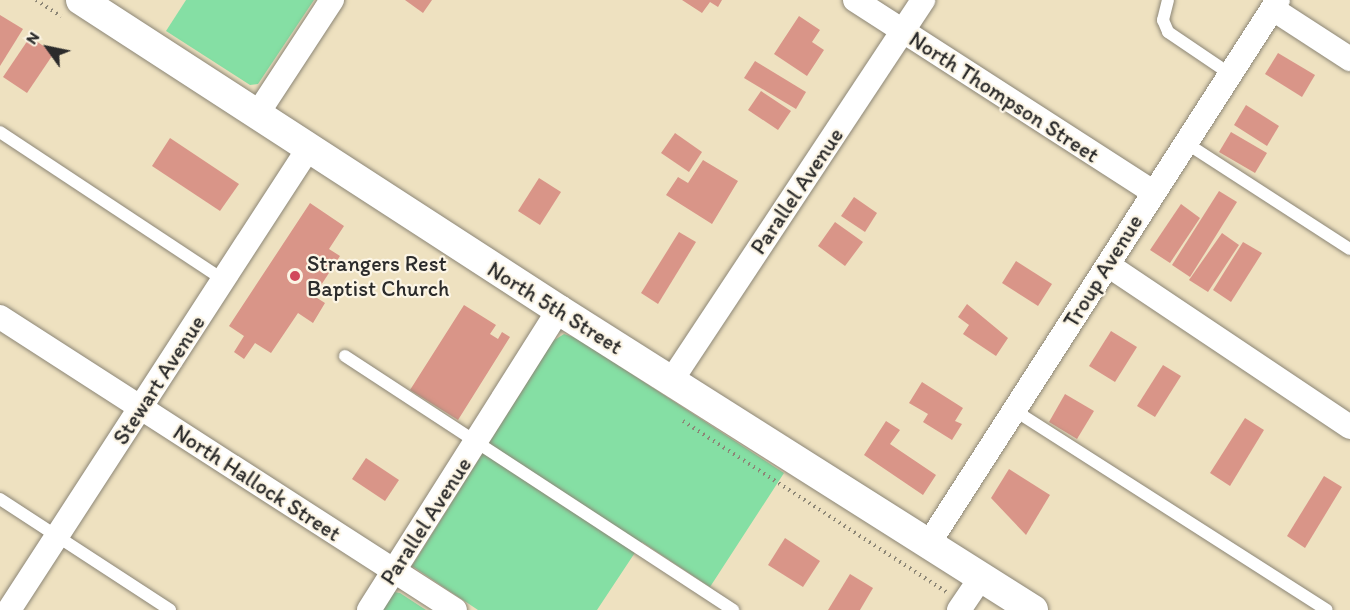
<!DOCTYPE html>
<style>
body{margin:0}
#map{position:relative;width:1350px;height:610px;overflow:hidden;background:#eee1c0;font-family:Itim,sans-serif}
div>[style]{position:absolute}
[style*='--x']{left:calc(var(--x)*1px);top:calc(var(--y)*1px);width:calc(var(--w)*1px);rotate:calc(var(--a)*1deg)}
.green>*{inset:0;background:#85dfa4}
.building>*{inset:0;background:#d99588}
.path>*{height:4px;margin-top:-2px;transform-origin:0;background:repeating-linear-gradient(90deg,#8c8676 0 1.5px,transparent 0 6px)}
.roads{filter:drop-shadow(0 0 2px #8c8676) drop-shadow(0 0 2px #8c8676)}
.service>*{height:12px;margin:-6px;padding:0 6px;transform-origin:6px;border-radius:6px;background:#fff}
.minor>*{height:24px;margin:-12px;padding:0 12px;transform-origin:12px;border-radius:12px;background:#fff}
.tertiary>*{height:30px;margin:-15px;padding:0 15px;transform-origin:15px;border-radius:15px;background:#fff}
.dots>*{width:16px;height:16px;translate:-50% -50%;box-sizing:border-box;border:3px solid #fcf5e5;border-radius:50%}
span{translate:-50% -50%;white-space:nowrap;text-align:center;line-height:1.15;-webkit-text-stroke:4.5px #fcf5e5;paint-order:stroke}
.street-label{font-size:22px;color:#2b2b2b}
.poi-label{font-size:22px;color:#2b2b2b}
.left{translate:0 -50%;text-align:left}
.north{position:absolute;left:18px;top:18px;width:60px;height:60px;-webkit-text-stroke:4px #fcf5e5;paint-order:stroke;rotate:303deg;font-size:16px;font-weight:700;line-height:24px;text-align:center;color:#2b2b2b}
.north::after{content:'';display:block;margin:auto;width:21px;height:27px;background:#2b2b2b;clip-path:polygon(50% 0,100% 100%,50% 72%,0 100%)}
</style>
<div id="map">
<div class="green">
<div style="clip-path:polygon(186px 0,314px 0,258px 84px,250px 85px,166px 31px)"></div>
<div style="clip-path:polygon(564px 334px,576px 338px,784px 473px,710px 587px,642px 542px,597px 610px,478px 610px,412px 566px,553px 341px)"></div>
<div style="clip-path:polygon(394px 592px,400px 593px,426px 610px,379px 610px)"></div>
</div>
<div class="building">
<div style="clip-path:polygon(405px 0,432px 0,423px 13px)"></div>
<div style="clip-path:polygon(682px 0,722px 0,718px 7px,710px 2px,702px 13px)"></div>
<div style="clip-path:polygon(0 15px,23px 29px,0 66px)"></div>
<div style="clip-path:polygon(799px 16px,820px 30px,812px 42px,824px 50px,807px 76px,774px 54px)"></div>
<div style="clip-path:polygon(30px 37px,54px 53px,27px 93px,3px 77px)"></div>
<div style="clip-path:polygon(1278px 53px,1315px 75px,1302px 97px,1265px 74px)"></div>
<div style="clip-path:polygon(755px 61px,806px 92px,796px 109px,744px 78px)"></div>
<div style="clip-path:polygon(761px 91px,791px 111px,778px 130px,748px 110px)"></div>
<div style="clip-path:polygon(1246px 105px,1279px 126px,1267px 146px,1234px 125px)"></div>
<div style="clip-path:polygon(1231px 132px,1267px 153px,1255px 173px,1219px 152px)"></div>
<div style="clip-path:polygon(675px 133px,702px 152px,689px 172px,661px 153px)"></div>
<div style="clip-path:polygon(170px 138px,239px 184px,220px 211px,152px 166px)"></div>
<div style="clip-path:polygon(703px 160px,738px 181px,712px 224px,666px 195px,678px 177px,688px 183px)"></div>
<div style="clip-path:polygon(539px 178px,561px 192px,540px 225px,518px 211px)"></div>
<div style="clip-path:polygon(1219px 191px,1237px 202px,1190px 277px,1172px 265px)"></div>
<div style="clip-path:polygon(854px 197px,877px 213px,865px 232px,841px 216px)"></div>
<div style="clip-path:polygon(310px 203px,344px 226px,329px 249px,340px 256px,314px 296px,325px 303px,313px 323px,298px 313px,271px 353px,255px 343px,244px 359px,234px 352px,244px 336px,229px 326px)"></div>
<div style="clip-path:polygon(1181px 204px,1200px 218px,1170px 263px,1150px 250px)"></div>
<div style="clip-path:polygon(835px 222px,863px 242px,845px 266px,818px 246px)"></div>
<div style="clip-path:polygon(679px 232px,696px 242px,658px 304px,641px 293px)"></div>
<div style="clip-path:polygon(1222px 233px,1239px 245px,1208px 292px,1189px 280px)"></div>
<div style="clip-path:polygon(1243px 242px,1262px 253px,1231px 302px,1213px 290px)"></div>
<div style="clip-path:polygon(1016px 261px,1052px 284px,1038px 306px,1002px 283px)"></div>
<div style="clip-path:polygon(967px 304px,1008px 338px,996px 356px,963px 334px,969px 325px,958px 317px)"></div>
<div style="clip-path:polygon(464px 305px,496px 325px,490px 334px,498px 339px,502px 332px,510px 337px,458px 420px,410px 390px)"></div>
<div style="clip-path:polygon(1111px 331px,1137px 347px,1115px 382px,1089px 366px)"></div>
<div style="clip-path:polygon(1163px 365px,1181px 376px,1155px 417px,1137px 406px)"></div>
<div style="clip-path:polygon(922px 382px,963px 408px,955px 421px,962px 424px,952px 440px,923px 422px,928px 414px,909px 403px)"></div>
<div style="clip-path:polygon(1065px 394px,1094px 411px,1077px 439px,1049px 422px)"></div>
<div style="clip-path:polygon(1245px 418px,1264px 430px,1230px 486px,1210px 473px)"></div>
<div style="clip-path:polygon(886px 421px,900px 430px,890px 444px,936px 475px,923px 495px,864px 455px)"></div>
<div style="clip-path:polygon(366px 458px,399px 480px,385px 501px,352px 479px)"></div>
<div style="clip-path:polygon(1009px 469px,1050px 495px,1026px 535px,991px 498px)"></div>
<div style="clip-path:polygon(1324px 476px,1342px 487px,1305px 548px,1287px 536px)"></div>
<div style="clip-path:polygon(785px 538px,820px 561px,803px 587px,768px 565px)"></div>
<div style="clip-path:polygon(850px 574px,873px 588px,860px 610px,828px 610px)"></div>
</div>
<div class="path">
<div style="--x:36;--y:0;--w:30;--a:33"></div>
<div style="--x:683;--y:421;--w:314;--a:33"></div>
</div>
<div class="roads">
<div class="service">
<div style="--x:1168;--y:0;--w:21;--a:104"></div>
<div style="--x:1163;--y:20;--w:13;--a:67"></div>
<div style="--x:1168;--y:32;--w:75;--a:34.1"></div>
<div style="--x:0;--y:132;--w:268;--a:33.5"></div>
<div style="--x:1186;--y:143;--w:195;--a:32.9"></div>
<div style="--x:345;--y:356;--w:464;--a:33.2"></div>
<div style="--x:1014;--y:410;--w:371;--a:32.6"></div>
<div style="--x:0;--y:499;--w:203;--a:33.1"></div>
</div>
<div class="minor">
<div style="--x:855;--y:0;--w:354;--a:32.8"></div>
<div style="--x:1273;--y:9;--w:92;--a:33"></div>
<div style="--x:256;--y:116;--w:139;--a:-56.8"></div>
<div style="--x:1108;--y:265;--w:291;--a:33.8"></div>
<div style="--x:0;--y:317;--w:541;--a:32.78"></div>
<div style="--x:671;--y:381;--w:457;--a:-56.5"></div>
<div style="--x:929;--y:543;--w:645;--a:-57.27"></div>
<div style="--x:9;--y:610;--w:549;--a:-57.03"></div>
<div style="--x:369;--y:610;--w:355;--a:-57.7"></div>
<div style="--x:959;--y:610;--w:40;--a:-56"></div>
</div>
<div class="tertiary">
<div style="--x:81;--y:0;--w:570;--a:32.96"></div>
<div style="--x:559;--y:310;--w:561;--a:32.33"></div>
</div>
</div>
<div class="dots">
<div style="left:295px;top:276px;background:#d1495b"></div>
</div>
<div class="street-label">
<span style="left:1004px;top:97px;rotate:33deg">North Thompson Street</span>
<span style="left:797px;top:191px;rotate:-56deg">Parallel Avenue</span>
<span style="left:1103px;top:271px;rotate:-58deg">Troup Avenue</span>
<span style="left:555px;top:308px;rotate:32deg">North 5th Street</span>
<span style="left:159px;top:380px;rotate:-57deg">Stewart Avenue</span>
<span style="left:257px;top:483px;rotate:33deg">North Hallock Street</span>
<span style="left:426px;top:521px;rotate:-57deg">Parallel Avenue</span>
</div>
<div class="poi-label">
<span class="left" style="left:307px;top:276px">Strangers Rest<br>Baptist Church</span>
</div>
<div class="north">N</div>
</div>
